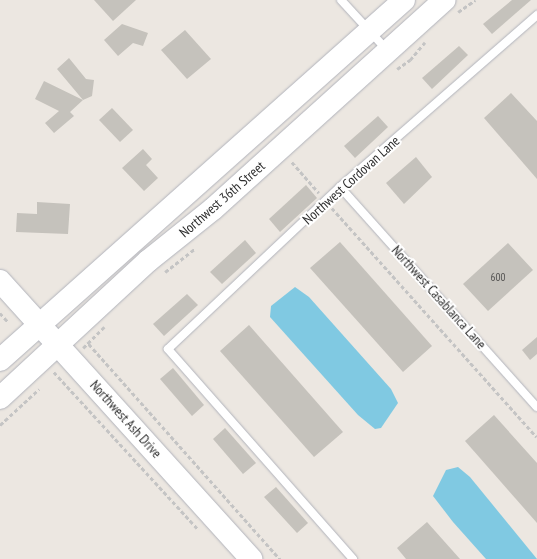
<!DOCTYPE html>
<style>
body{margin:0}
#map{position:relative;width:537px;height:559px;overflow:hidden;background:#ece7e1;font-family:"PT Sans Narrow",sans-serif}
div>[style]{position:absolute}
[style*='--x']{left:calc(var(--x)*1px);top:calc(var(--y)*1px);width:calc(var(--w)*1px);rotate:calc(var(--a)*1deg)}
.water>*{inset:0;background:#80c9e2}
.building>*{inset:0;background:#c5c2bc}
.path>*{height:2.5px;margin-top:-1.25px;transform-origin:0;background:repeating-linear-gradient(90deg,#c4c4c4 0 4px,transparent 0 6.5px)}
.roads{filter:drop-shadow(0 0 1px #b1b3bb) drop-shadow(0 0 1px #b1b3bb)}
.lane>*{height:8px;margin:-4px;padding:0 4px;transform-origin:4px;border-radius:4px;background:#fff}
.secondary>*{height:22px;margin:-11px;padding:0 11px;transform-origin:11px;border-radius:11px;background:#fff}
span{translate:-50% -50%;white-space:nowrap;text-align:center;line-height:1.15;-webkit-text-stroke:4px #fff;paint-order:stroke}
.number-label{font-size:11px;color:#535251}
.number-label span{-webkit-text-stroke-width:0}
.street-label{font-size:14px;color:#2d2d2d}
</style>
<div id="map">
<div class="water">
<div style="clip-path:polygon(295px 287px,309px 297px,391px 389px,398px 403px,381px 428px,375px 429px,358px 415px,270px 317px,271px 306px)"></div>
<div style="clip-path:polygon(458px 467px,470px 477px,537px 559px,486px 559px,453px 522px,433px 496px,446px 470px)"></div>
</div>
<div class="building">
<div style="clip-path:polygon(94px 0,136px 0,113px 21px)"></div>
<div style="clip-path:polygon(512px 0,531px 0,492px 34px,483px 24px)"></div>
<div style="clip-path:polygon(122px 24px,148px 33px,143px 46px,133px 43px,118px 56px,104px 40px)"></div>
<div style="clip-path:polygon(185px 30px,211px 59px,187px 79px,161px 50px)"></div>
<div style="clip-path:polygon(459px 46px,468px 55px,432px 89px,422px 78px)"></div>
<div style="clip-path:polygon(69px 58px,86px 79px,94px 80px,92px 96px,83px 100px,57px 69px)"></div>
<div style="clip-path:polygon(44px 81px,83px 100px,70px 112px,74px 116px,54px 133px,45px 123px,59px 111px,35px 99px)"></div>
<div style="clip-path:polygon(511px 93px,537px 121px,537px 179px,484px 118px)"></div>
<div style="clip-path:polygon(112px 108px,133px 130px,120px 142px,99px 120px)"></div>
<div style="clip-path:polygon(378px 116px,388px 127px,355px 158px,344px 146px)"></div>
<div style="clip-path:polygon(143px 149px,152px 159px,146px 165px,158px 178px,144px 191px,122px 168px)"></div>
<div style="clip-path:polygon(416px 157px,432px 177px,404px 204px,386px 183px)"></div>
<div style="clip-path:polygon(306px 185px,317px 198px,280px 232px,269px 219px)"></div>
<div style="clip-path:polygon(37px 202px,70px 204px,68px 234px,16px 232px,17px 213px,37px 214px)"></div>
<div style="clip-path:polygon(245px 240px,256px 253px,222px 284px,210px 272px)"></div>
<div style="clip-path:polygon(340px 242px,432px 346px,403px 372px,310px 268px)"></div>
<div style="clip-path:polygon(508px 243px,533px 270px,488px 311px,463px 284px)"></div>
<div style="clip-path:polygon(187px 294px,198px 305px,164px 336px,153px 324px)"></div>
<div style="clip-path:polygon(249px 325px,343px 432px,314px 457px,220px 351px)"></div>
<div style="clip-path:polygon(537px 337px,537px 354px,530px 360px,522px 350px)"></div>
<div style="clip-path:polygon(173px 368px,204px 405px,192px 416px,160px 379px)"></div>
<div style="clip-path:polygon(494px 415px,537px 463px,537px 523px,465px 441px)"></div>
<div style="clip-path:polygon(225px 428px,256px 463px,243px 474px,213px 439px)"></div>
<div style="clip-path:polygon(276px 487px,308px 523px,297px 533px,264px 497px)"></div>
<div style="clip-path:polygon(427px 522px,460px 559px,406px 559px,397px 548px)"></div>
</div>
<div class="path">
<div style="--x:458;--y:12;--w:21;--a:-35"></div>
<div style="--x:397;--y:69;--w:16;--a:-35"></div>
<div style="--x:410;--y:60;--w:23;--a:-50"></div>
<div style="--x:292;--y:162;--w:41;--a:48.9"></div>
<div style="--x:332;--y:208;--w:307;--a:48.2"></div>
<div style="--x:165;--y:272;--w:37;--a:-38"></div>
<div style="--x:0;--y:313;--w:12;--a:48"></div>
<div style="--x:89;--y:344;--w:288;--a:48.4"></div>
<div style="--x:83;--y:348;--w:30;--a:-45"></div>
<div style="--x:54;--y:372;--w:212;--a:47.5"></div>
<div style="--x:0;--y:425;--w:53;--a:-42.7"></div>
</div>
<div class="roads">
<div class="lane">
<div style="--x:341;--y:0;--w:67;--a:47.4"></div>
<div style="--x:340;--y:187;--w:295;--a:48.2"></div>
<div style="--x:353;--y:559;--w:280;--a:-131.4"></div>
<div style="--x:168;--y:349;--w:236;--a:-43.3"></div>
<div style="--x:340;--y:187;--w:262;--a:-41.1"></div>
</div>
<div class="secondary">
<div style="--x:0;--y:281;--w:375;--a:47.9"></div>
<div style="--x:0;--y:360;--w:541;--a:-41.7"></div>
<div style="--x:0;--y:398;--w:202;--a:-42.8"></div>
<div style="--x:148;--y:261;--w:83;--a:-38.7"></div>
<div style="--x:213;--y:209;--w:312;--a:-42.1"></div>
</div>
</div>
<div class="number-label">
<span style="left:498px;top:277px">600</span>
</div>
<div class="street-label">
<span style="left:351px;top:180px;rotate:-42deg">Northwest Cordovan Lane</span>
<span style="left:222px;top:199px;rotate:-41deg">Northwest 36th Street</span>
<span style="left:439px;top:297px;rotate:48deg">Northwest Casablanca Lane</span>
<span style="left:126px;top:419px;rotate:48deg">Northwest Ash Drive</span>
</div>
</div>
